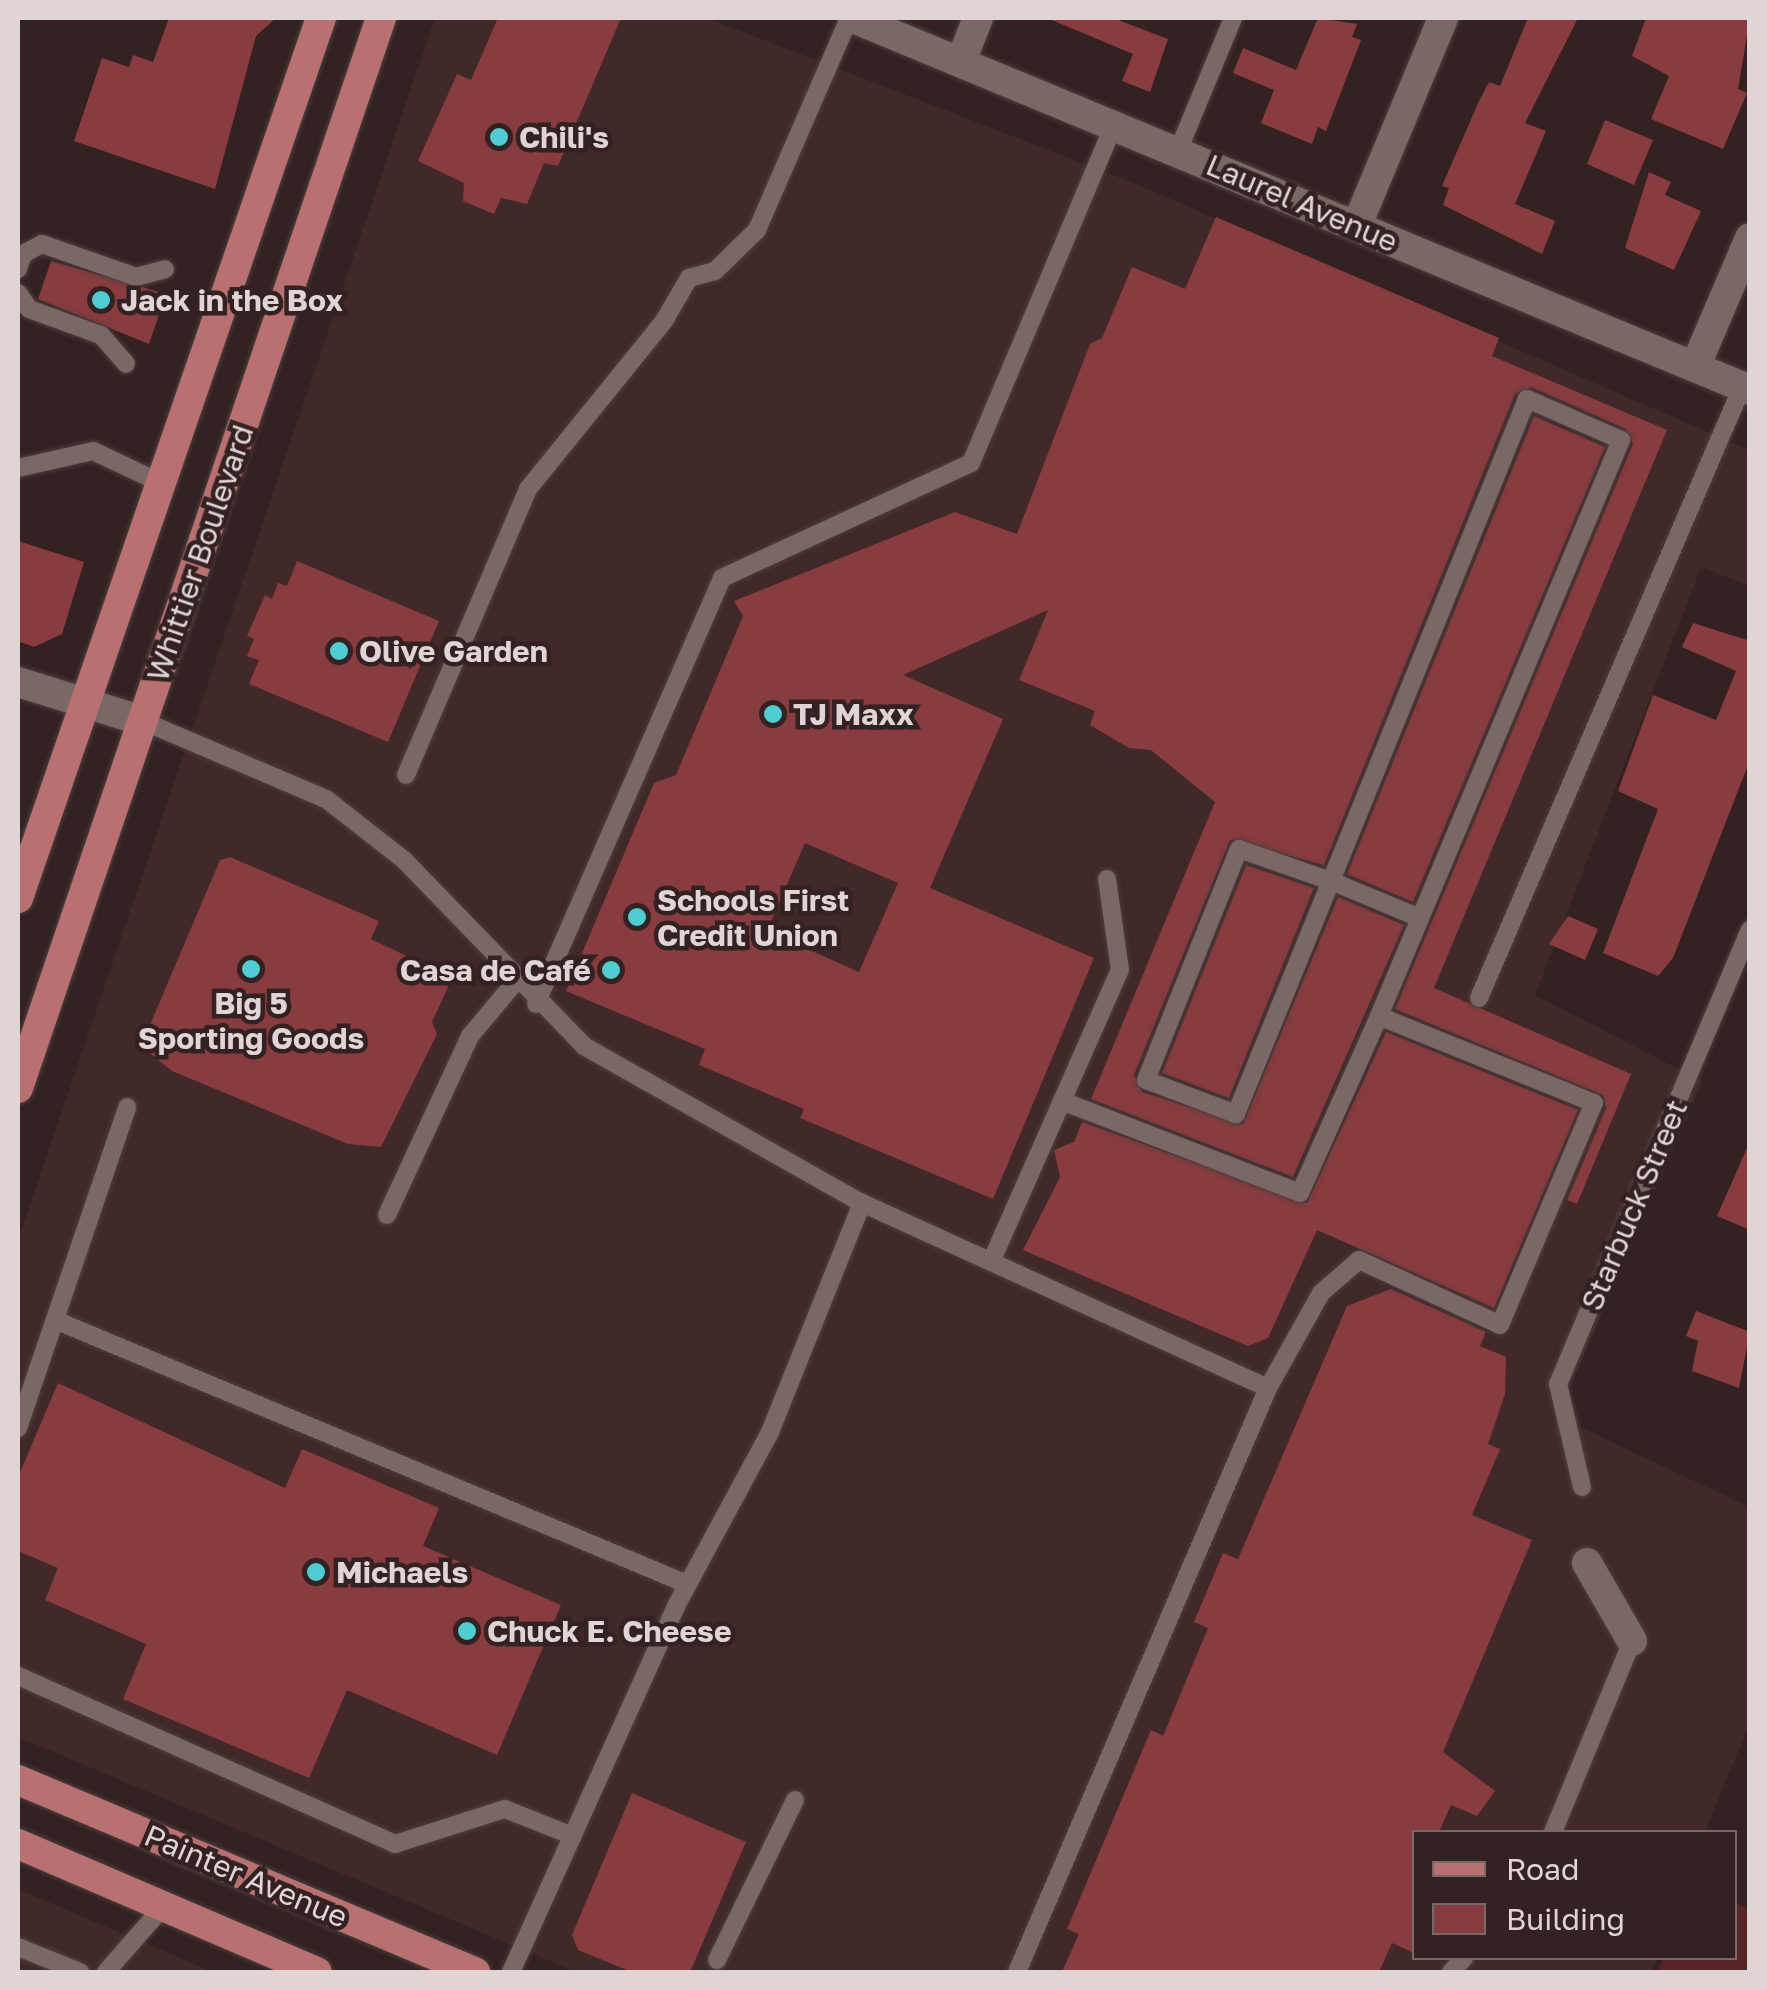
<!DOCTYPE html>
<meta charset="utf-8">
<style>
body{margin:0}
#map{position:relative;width:1767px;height:1990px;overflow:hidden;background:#332221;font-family:"Golos Text",sans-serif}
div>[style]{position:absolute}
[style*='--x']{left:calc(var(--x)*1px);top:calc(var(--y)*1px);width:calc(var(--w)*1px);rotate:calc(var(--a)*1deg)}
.built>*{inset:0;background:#412929}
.green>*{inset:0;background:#562527}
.building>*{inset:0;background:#883c3f}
.roads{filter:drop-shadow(0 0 2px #4d3f3f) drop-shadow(0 0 2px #4d3f3f)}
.lane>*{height:18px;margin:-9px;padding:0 9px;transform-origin:9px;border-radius:9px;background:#7b6766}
.street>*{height:30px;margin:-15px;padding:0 15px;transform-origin:15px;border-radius:15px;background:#7b6766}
.secondary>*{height:30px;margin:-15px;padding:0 15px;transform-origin:15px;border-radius:15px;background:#7b6766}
.primary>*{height:30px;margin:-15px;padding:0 15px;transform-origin:15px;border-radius:15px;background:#b97071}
.dots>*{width:28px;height:28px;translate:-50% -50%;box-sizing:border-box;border:5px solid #332221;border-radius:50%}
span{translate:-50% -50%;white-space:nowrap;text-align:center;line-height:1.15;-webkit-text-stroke:9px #332221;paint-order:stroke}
.poi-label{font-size:30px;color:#e0d4d4;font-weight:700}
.left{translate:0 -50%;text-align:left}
.right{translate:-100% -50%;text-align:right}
.street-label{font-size:30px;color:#e0d4d4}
.frame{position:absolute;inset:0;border:20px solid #e0d4d4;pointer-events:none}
.legend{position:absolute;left:1412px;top:1830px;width:325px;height:130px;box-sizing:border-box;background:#332221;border:2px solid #786969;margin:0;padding:12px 18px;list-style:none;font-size:30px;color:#e0d4d4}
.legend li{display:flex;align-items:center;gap:20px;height:50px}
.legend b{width:50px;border:2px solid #786969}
</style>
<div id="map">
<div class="built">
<div style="clip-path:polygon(435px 18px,707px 18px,1134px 183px,1749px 450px,1749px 578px,1747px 585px,1701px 567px,1535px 995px,1703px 1082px,1566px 1395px,1572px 1423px,1749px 1507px,1749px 1725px,1705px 1832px,1414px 1832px,1414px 1958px,1657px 1958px,1651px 1972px,576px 1972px,18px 1737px,18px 1240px)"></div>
<div style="clip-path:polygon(18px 1889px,208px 1970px,207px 1972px,18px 1972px)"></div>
</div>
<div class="green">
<div style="clip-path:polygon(1735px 1903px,1749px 1909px,1749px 1972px,1658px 1972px,1663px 1958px,1734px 1958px)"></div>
</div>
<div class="building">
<div style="clip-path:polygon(169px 18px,276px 18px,256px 36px,215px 189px,74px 141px,102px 58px,129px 67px,133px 55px,153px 62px)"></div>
<div style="clip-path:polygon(498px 18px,621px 18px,558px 166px,544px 163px,527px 204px,501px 198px,494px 214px,463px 201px,464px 183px,418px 161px,457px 74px,471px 80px)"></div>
<div style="clip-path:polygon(1047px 18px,1113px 18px,1168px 39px,1150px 92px,1122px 81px,1133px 54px)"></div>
<div style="clip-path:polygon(1318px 18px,1357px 24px,1352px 37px,1361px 40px,1326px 131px,1318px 127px,1312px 144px,1261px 123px,1274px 90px,1233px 73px,1243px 48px,1296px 70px)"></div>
<div style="clip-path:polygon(1528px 18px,1578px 18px,1525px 123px,1546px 131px,1515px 204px,1555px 221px,1542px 254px,1443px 205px,1449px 188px,1442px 186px,1479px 101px,1489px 82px,1500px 86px)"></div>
<div style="clip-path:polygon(1646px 18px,1750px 18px,1738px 89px,1747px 93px,1723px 149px,1651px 119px,1669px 76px,1632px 56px)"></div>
<div style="clip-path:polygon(1605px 120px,1653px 140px,1634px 185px,1587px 164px)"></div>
<div style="clip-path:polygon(1649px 172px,1671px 182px,1665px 195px,1701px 211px,1674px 270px,1625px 248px)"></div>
<div style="clip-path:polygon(evenodd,1216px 217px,1499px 338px,1492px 356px,1667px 430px,1434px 988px,1631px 1074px,1577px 1204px,1567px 1200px,1606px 1108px,1603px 1095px,1395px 1009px,1633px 444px,1626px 429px,1531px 387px,1515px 394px,1324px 865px,1230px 840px,1134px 1075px,1142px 1092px,1243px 1124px,1338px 897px,1404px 925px,1293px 1177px,1091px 1099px,1215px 802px,1151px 750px,1129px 748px,1090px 725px,1095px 711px,1019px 680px,1048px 610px,903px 675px,1003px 719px,930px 888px,1094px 958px,993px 1199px,800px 1118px,804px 1109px,699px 1065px,705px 1049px,566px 991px,654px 783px,676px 775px,743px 616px,734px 601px,955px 512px,1017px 534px,1090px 344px,1102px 338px,1132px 267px,1185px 289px,1216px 217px,805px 843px,898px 883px,859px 972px,767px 931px,805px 843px)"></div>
<div style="clip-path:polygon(51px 261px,166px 294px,149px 344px,38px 299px)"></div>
<div style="clip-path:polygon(1534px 416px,1605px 447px,1413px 902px,1347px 874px)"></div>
<div style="clip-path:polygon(18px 541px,84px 562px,62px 634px,34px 647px,18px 641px)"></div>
<div style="clip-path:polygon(297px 561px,439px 621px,388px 742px,249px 684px,259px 660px,247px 656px,254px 639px,247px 636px,265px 595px,272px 599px,278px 583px,287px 586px)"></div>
<div style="clip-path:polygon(1693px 623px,1750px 641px,1750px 760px,1673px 958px,1658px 976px,1603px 953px,1658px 809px,1618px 791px,1653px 695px,1716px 720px,1736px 671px,1682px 647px)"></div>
<div style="clip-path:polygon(230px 857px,379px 921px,371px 939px,442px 973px,448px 987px,432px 1022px,437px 1034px,381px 1147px,348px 1144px,172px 1071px,141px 1046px,220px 860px)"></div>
<div style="clip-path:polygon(1246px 865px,1314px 888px,1229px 1098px,1162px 1073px)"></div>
<div style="clip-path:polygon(1568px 916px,1598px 929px,1585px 960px,1549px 944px)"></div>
<div style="clip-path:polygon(1386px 1032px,1578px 1110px,1494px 1308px,1317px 1230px,1268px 1338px,1248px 1346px,1023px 1250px,1060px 1177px,1054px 1150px,1074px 1142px,1082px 1122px,1307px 1203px)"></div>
<div style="clip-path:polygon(1750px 1141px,1750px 1230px,1717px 1216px)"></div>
<div style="clip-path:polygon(1391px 1289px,1486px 1332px,1480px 1346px,1506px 1357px,1505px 1394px,1488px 1444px,1500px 1449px,1472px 1515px,1532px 1540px,1443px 1752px,1495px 1791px,1477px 1816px,1451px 1805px,1439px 1832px,1414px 1832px,1414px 1953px,1392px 1943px,1379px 1972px,1062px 1972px,1079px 1934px,1067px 1929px,1151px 1730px,1163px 1736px,1208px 1628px,1194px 1622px,1223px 1553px,1238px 1559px,1347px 1306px)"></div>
<div style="clip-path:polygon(1696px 1311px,1750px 1332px,1739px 1388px,1692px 1371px,1698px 1341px,1686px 1336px)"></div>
<div style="clip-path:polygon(58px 1383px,285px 1488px,302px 1449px,439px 1508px,423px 1546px,561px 1605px,497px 1755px,347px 1690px,309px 1778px,123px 1699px,146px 1644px,45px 1600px,58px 1568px,18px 1551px,18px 1477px)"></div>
<div style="clip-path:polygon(632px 1793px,746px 1842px,690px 1972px,632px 1972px,578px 1950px,572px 1935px)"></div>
</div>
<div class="roads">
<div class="lane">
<div style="--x:1178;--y:151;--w:144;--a:-67.5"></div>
<div style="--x:18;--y:269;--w:16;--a:-72"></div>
<div style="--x:23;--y:254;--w:21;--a:-28"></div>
<div style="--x:42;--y:244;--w:100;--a:19.3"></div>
<div style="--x:136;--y:277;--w:30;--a:-15"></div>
<div style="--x:18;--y:293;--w:19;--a:55"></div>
<div style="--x:29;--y:309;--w:77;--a:19.9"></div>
<div style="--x:101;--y:335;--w:38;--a:49"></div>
<div style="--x:18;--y:468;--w:77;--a:-12.8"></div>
<div style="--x:93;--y:451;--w:75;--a:25.2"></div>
<div style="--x:143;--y:721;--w:199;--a:23.1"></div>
<div style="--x:326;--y:799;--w:99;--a:38"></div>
<div style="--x:404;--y:860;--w:259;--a:45.9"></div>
<div style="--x:584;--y:1046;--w:319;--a:29.5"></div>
<div style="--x:862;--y:1203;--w:446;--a:24.5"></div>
<div style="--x:406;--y:775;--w:311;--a:-66.9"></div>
<div style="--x:528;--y:489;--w:216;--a:-51"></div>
<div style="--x:664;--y:321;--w:50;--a:-59.8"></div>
<div style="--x:689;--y:278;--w:27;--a:-15"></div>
<div style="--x:715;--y:271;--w:59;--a:-44.3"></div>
<div style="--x:757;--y:230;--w:231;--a:-66.5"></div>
<div style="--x:1479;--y:998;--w:665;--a:-66.71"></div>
<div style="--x:536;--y:1004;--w:465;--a:-66.4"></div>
<div style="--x:722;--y:578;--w:274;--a:-24.8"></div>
<div style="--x:971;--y:463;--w:367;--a:-67.1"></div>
<div style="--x:1062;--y:1101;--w:255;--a:21.1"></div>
<div style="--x:1300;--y:1193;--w:194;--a:-65.9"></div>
<div style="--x:387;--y:1215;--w:197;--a:-65.1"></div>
<div style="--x:470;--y:1036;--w:72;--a:-50.1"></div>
<div style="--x:991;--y:1262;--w:319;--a:-66.2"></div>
<div style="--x:1120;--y:970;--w:92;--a:-98.1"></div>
<div style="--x:55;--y:1320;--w:685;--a:22.67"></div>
<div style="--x:18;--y:1428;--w:339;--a:-71.2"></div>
<div style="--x:1582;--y:1487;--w:106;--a:-103.1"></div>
<div style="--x:1558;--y:1384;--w:493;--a:-67.1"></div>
<div style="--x:18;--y:1676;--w:413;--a:24"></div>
<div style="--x:395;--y:1844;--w:115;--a:-17.7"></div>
<div style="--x:505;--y:1809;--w:73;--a:21.7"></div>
<div style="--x:1553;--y:1832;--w:207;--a:-67.5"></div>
<div style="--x:18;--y:1947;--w:67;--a:22"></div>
<div style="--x:717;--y:1960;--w:178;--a:-64"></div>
<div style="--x:106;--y:1972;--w:85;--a:-48.8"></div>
<div style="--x:511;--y:1972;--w:401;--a:-65.7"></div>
<div style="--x:676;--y:1606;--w:198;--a:-61.6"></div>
<div style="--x:770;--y:1432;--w:247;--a:-68.1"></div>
<div style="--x:1017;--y:1972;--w:636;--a:-66.74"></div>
<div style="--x:1268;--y:1388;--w:109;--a:-60.8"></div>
<div style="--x:1321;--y:1293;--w:50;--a:-41"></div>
<div style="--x:1359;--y:1260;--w:155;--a:24.7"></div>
<div style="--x:1500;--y:1325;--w:241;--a:-67.1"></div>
<div style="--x:1594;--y:1103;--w:232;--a:-158"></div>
<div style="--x:1379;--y:1016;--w:625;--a:-67.21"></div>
<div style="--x:1621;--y:440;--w:103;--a:-156.4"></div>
<div style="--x:1527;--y:399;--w:520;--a:112.13"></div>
<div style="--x:1331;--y:881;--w:252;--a:112.2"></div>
<div style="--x:1236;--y:1114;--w:96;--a:-159.3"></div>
<div style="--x:1146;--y:1080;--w:249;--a:-68.1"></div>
<div style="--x:1239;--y:849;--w:97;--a:19.2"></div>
<div style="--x:1331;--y:881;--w:96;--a:22.6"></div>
<div style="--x:1451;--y:1972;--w:19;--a:-47"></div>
</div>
<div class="street">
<div style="--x:961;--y:61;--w:46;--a:-68.4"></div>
<div style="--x:1357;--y:225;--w:224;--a:-67.4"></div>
<div style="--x:1695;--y:367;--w:140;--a:-66.9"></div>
<div style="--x:18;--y:682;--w:131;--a:17.3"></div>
<div style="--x:1587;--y:1563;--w:90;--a:60"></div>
</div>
<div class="secondary">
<div style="--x:853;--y:18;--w:971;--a:22.52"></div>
</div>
<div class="primary">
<div style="--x:18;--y:898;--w:931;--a:-71"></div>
<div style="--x:18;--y:1088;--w:1130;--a:-71.26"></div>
<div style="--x:18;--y:1780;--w:496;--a:22.8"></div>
<div style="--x:18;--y:1844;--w:325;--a:23.2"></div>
</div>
</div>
<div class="dots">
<div style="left:499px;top:137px;background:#51ccd2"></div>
<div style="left:101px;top:300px;background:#51ccd2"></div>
<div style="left:339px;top:651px;background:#51ccd2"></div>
<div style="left:773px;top:714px;background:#51ccd2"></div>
<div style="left:637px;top:917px;background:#51ccd2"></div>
<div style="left:251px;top:969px;background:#51ccd2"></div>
<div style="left:611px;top:970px;background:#51ccd2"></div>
<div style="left:316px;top:1572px;background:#51ccd2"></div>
<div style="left:467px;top:1631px;background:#51ccd2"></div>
</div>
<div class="poi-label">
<span class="left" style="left:519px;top:137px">Chili's</span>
<span class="left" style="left:121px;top:300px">Jack in the Box</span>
<span class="left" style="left:359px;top:651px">Olive Garden</span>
<span class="left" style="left:793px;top:714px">TJ Maxx</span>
<span class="left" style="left:657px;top:917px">Schools First<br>Credit Union</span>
<span class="right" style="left:591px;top:970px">Casa de Café</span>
<span style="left:251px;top:1020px">Big 5<br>Sporting Goods</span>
<span class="left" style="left:336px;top:1572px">Michaels</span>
<span class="left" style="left:487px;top:1631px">Chuck E. Cheese</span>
</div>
<div class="street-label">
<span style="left:1302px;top:203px;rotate:23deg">Laurel Avenue</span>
<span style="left:200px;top:553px;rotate:-71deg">Whittier Boulevard</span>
<span style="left:1634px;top:1205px;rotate:-67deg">Starbuck Street</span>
<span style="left:246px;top:1876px;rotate:23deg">Painter Avenue</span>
</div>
<div class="frame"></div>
<ul class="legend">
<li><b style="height:12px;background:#b97071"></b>Road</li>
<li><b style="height:28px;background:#883c3f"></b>Building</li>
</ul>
</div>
